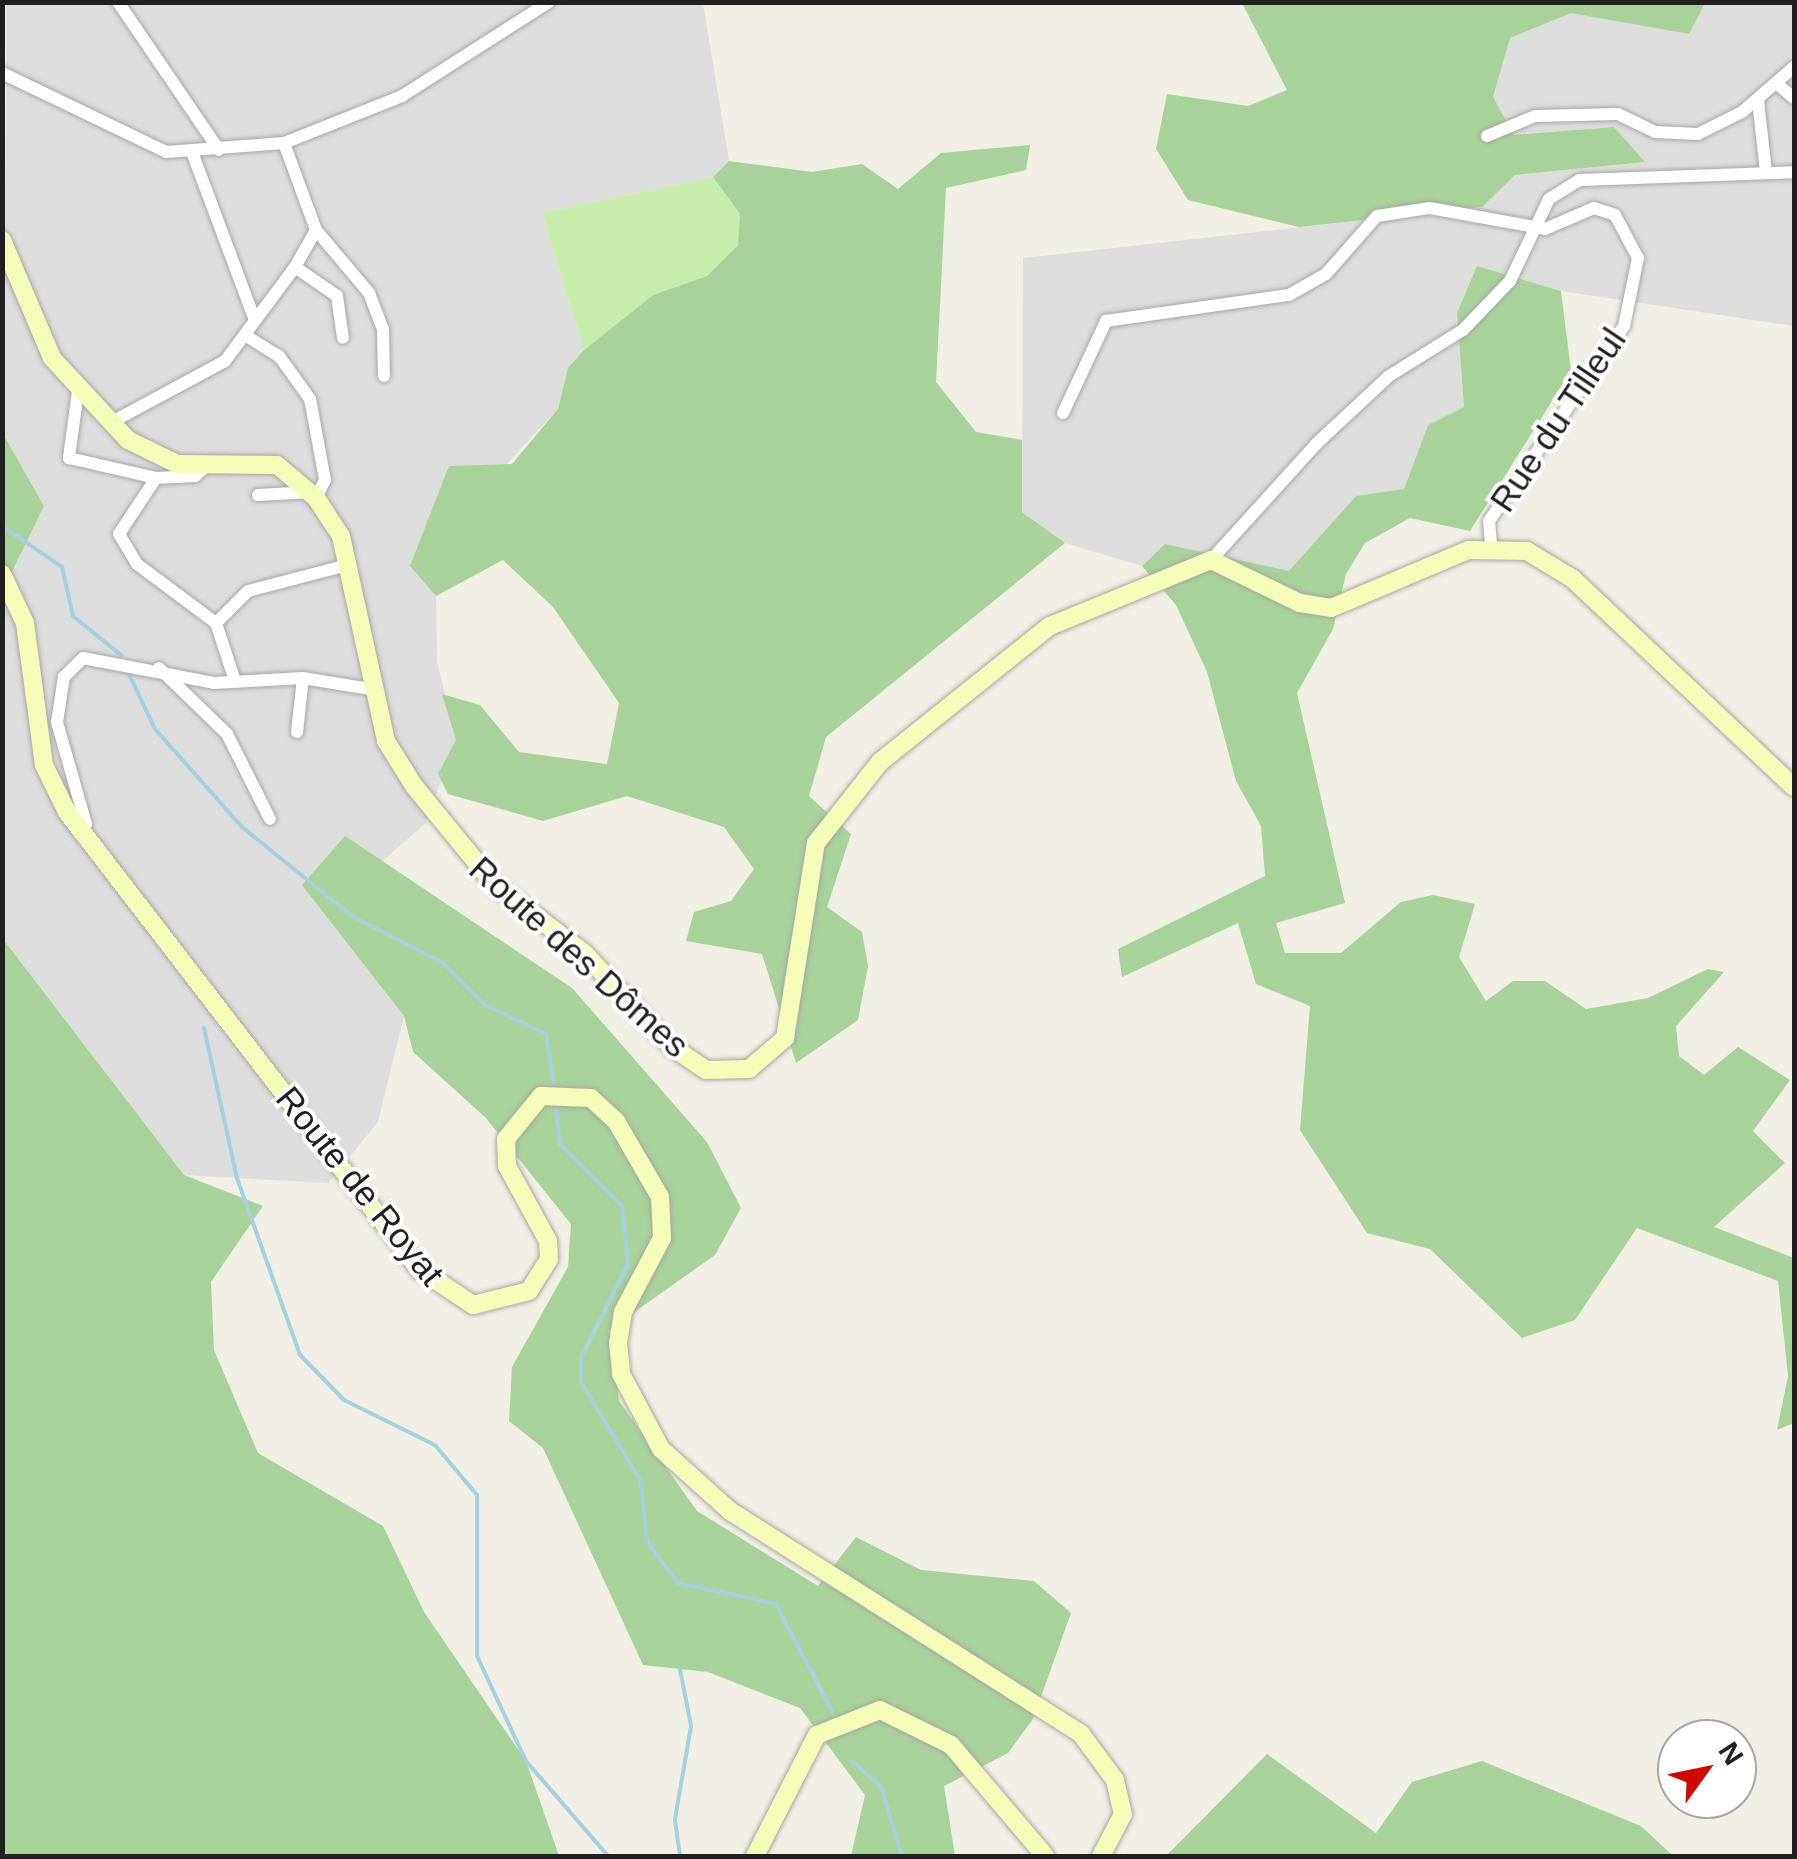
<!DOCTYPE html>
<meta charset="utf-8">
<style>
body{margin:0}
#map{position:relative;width:1797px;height:1859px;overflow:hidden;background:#f1eee6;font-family:Arial,sans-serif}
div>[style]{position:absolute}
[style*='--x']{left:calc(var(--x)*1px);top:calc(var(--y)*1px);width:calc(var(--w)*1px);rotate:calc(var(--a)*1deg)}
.residential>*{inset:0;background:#dedddd}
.grass>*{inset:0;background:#c8edaa}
.forest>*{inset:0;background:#a8d299}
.stream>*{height:4px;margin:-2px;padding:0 2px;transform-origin:2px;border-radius:2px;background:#a5d0e0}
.roads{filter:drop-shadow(0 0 2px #a7a7a7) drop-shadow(0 0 2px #a7a7a7)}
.street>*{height:12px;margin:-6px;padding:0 6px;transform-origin:6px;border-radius:6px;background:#fff}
.secondary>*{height:18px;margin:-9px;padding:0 9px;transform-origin:9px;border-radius:9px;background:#f6fdb9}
span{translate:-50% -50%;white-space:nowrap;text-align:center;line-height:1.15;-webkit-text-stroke:8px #fff;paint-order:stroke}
.street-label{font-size:35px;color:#202020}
.frame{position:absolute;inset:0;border:5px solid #202020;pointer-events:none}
.north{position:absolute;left:1657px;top:1719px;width:100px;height:100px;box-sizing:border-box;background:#fff;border:2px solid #a6a6a6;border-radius:50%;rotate:57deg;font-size:28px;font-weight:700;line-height:40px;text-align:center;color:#202020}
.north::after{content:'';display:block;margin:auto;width:35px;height:45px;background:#d00900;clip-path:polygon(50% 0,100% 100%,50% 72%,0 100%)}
</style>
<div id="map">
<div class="residential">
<div style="clip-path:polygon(7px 3px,703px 3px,729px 161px,713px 177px,542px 213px,584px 350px,568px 368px,558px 409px,411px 566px,436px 596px,437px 661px,456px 740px,426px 823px,379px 864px,345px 837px,303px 884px,404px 1016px,378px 1122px,328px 1183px,184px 1175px,3px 939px,3px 590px,44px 506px,3px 434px)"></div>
<div style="clip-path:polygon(1705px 3px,1794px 3px,1794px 326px,1561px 291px,1477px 266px,1457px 313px,1464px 407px,1428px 425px,1404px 489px,1356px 496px,1289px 572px,1165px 544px,1142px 566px,1065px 543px,1022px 512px,1023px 258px,1481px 207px,1515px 175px,1644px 162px,1614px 127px,1514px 136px,1493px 97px,1510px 38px,1571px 12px,1688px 34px)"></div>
</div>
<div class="grass">
<div style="clip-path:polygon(713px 177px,740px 214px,738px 245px,707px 276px,653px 295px,584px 350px,542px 213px)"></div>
</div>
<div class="forest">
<div style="clip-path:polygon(1242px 3px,1705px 3px,1689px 34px,1571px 13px,1510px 38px,1493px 97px,1514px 135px,1614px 127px,1645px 162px,1515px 175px,1482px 207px,1299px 227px,1188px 200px,1156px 149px,1167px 94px,1248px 106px,1287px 90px)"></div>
<div style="clip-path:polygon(1030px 145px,1026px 170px,946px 188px,936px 382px,976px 432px,1022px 440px,1022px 512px,1065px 543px,826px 737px,809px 796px,851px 834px,827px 907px,862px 932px,868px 966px,858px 1020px,796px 1063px,762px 954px,686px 941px,694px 912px,731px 901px,754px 869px,724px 827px,627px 796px,543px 821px,448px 794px,438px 774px,456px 740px,442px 694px,480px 705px,519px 752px,607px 764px,619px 703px,553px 607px,503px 560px,436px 596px,410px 566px,449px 466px,512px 464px,558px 409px,568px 368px,584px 350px,653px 295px,707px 276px,738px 245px,740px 214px,713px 177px,729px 161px,812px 172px,862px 164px,898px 189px,941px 153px)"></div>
<div style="clip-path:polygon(1477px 266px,1561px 291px,1571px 371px,1470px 531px,1410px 518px,1365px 543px,1346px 574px,1333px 629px,1297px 693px,1345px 903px,1276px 923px,1285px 953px,1341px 953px,1401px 902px,1433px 895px,1475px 904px,1459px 957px,1486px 1001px,1513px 981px,1545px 981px,1586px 1009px,1648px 998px,1708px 969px,1724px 972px,1676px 1026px,1679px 1056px,1704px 1075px,1738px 1047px,1790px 1080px,1753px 1131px,1785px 1163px,1714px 1227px,1794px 1258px,1794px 1423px,1777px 1430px,1788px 1376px,1778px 1281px,1637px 1228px,1575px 1320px,1522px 1338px,1430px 1249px,1367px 1233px,1300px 1130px,1310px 1006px,1256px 984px,1238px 923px,1122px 977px,1118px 949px,1265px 876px,1261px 826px,1236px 781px,1207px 672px,1176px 605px,1142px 566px,1165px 544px,1289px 571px,1356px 496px,1404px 489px,1428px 425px,1464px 407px,1457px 313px)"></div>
<div style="clip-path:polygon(3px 434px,44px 506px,3px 590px)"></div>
<div style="clip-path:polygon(345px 836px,572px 988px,707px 1142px,741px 1208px,715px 1255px,609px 1330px,619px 1401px,697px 1511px,818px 1586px,856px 1537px,921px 1570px,1034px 1581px,1071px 1613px,1033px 1719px,1008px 1753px,944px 1786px,955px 1856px,851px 1856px,865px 1795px,800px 1708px,708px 1672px,643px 1665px,543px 1448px,509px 1421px,512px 1367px,568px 1267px,571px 1224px,485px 1117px,413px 1052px,404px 1016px,302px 885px)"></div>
<div style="clip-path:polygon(3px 939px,184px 1175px,263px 1206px,211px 1282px,214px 1350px,258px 1453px,383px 1526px,424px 1612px,526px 1761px,559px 1856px,3px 1856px)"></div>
<div style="clip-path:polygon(1267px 1754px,1376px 1833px,1412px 1782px,1482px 1761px,1641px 1826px,1673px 1856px,1166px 1856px)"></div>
</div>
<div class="stream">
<div style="--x:2;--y:526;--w:73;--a:34.3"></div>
<div style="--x:62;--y:567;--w:50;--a:77.3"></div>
<div style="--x:73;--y:616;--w:62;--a:39.1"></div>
<div style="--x:127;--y:670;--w:65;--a:64.6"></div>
<div style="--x:155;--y:729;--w:131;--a:48.4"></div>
<div style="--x:242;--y:827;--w:141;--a:39"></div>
<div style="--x:352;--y:916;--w:102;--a:27.3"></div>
<div style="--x:443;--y:963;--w:59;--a:45"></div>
<div style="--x:485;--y:1005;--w:68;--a:25.4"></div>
<div style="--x:546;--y:1034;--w:59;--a:81.2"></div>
<div style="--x:204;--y:1028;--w:154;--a:77.6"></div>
<div style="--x:237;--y:1178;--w:188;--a:70.4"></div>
<div style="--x:300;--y:1355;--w:63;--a:45.6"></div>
<div style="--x:344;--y:1400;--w:102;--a:26.3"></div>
<div style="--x:435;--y:1445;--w:65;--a:50"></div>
<div style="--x:477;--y:1495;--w:161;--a:90"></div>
<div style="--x:477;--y:1656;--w:116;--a:65"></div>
<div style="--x:526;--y:1761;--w:125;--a:49.2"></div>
<div style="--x:555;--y:1101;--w:43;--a:83.4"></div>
<div style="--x:560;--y:1144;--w:88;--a:45"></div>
<div style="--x:622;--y:1206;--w:58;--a:84.1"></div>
<div style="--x:628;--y:1264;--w:105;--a:116.6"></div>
<div style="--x:581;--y:1358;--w:24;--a:90"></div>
<div style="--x:581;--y:1382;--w:117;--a:59"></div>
<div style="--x:641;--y:1482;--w:60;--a:84.3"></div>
<div style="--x:647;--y:1542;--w:51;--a:52.9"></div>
<div style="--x:678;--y:1583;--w:100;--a:12.1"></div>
<div style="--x:776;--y:1604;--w:121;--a:62.4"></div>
<div style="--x:852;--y:1761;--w:38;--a:41"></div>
<div style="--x:881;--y:1786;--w:73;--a:73.3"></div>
<div style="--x:680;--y:1856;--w:37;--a:-98"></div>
<div style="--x:675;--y:1819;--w:94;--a:-80.2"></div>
<div style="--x:691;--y:1726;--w:58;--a:-100.9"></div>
</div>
<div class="roads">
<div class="street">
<div style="--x:118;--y:2;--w:179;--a:55.7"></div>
<div style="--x:2;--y:73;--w:182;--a:25.7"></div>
<div style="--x:166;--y:152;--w:118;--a:-4.4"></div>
<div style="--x:284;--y:143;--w:127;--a:-21.7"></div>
<div style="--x:402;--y:96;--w:174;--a:-32.6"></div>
<div style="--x:1776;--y:83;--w:23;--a:40"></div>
<div style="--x:1758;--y:100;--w:73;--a:83.7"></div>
<div style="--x:1487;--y:136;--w:52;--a:-22.6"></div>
<div style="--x:1535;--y:116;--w:83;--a:-1.4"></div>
<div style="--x:1618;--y:114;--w:41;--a:25.9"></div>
<div style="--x:1655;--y:132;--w:43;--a:2.7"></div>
<div style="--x:1698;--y:134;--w:49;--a:-26.6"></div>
<div style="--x:1742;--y:112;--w:69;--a:-40.9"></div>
<div style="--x:192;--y:152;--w:177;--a:69.5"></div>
<div style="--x:316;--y:230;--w:82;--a:49.9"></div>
<div style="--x:369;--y:293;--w:39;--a:69"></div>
<div style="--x:383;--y:329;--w:47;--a:88.8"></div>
<div style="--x:295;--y:267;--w:51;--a:34.6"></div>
<div style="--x:337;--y:296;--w:42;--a:81.9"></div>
<div style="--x:248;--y:337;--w:36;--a:32"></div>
<div style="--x:279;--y:356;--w:53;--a:54.2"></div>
<div style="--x:310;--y:399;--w:82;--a:79.5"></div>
<div style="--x:325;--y:480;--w:20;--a:117"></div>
<div style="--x:78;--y:391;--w:68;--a:97.7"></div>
<div style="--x:69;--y:458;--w:89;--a:12.9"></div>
<div style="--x:1063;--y:413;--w:102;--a:-64.9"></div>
<div style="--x:1106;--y:321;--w:185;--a:-8.1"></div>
<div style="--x:1289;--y:295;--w:43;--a:-29.6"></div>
<div style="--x:1326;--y:274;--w:77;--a:-48.7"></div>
<div style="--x:1377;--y:216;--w:54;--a:-8.6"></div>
<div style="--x:1430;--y:208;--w:117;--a:10.3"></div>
<div style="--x:1545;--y:229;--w:53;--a:-23.2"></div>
<div style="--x:1594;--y:208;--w:22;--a:18"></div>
<div style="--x:1615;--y:215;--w:49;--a:61.9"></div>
<div style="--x:1638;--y:258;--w:69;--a:101.6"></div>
<div style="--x:1624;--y:326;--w:237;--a:124.7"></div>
<div style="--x:1489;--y:521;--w:25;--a:85"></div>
<div style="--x:110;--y:423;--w:131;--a:-28.3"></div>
<div style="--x:225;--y:361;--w:117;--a:-53.3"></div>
<div style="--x:295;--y:267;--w:43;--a:-60.4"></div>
<div style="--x:316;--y:230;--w:93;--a:-110.2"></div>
<div style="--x:208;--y:464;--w:18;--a:137"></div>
<div style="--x:195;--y:476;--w:39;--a:177"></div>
<div style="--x:156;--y:478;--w:67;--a:123.5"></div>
<div style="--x:119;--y:534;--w:35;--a:59"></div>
<div style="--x:137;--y:564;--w:99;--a:36.8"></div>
<div style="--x:216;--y:623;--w:61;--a:71.9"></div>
<div style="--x:258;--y:495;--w:53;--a:-3.2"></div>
<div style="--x:1211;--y:560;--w:156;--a:-47.8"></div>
<div style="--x:1316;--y:444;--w:100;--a:-43"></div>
<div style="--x:1389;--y:376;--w:87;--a:-31.9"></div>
<div style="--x:1463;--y:330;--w:68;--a:-46.2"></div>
<div style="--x:1510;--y:281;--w:91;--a:-64.6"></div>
<div style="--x:1549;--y:199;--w:36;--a:-32"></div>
<div style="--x:1580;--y:180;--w:214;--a:-2.1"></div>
<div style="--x:216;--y:623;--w:45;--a:-45"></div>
<div style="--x:248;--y:591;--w:103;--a:-14.6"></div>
<div style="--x:159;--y:668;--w:95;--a:44.1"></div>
<div style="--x:227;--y:734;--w:95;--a:63.2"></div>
<div style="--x:297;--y:732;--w:54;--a:-83.7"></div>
<div style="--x:80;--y:831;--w:9;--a:-49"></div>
<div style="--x:86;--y:824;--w:106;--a:-105.9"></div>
<div style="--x:57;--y:722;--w:46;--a:-81.2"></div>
<div style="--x:64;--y:677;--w:27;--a:-45"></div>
<div style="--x:83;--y:658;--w:133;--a:10.8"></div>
<div style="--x:214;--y:683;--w:89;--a:-3.2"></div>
<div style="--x:303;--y:678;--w:68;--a:9.3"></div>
</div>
<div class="secondary">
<div style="--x:2;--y:240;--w:128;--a:67"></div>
<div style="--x:52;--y:358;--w:112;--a:47.2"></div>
<div style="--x:128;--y:440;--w:55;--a:26.1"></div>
<div style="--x:177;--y:464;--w:100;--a:0.6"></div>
<div style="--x:277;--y:465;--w:51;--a:40.2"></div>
<div style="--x:316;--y:498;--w:45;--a:56.7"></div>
<div style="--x:341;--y:536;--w:210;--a:77.6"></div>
<div style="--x:386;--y:741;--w:53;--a:58.1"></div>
<div style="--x:414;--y:786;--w:128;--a:50.7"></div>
<div style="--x:495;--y:885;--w:112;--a:37.4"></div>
<div style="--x:584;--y:953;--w:129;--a:46.9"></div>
<div style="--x:672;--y:1047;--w:41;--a:34.1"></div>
<div style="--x:706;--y:1070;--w:43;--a:-1.3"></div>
<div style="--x:749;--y:1069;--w:48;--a:-40.7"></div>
<div style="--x:785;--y:1038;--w:197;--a:-81"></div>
<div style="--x:816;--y:843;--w:103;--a:-51.7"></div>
<div style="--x:880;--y:762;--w:218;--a:-38.7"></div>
<div style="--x:1050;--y:626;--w:174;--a:-22.3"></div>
<div style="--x:1211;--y:560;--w:99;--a:25.8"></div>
<div style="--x:1300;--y:603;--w:31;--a:9"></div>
<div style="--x:1331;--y:608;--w:149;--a:-22.9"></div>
<div style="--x:1468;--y:550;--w:59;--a:1"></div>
<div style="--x:1527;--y:551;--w:54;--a:31.3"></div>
<div style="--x:1573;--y:579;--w:303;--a:43.3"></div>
<div style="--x:2;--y:574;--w:54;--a:64.9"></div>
<div style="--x:25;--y:623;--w:143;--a:82.4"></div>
<div style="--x:44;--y:765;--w:52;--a:63.9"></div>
<div style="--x:67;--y:812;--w:577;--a:52.4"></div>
<div style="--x:419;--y:1269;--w:65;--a:33.7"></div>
<div style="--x:473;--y:1305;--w:58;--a:-14"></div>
<div style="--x:529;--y:1291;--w:38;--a:-58"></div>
<div style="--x:549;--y:1259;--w:18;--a:-93"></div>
<div style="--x:548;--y:1241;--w:85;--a:-118.7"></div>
<div style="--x:507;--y:1166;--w:27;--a:-92"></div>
<div style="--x:506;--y:1139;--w:55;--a:-50.9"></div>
<div style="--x:541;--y:1096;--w:50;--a:2.3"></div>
<div style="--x:591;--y:1098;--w:34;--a:43"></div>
<div style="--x:616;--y:1121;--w:88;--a:59.9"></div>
<div style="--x:660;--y:1197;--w:41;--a:87.2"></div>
<div style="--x:662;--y:1238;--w:84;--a:117.8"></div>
<div style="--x:623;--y:1312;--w:31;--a:99"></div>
<div style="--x:618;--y:1343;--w:31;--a:84"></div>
<div style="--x:621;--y:1374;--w:85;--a:61.9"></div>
<div style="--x:661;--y:1449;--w:93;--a:41.9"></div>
<div style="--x:730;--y:1511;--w:416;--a:32.4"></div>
<div style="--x:1081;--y:1734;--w:57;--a:53.5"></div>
<div style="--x:1115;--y:1780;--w:35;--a:77"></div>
<div style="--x:1123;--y:1814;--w:47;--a:117.6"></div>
<div style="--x:755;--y:1856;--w:136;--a:-62.9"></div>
<div style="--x:817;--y:1735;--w:68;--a:-21.6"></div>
<div style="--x:880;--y:1710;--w:79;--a:26.2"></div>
<div style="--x:951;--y:1745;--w:145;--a:49.7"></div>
</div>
</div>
<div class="street-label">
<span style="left:1558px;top:420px;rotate:-56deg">Rue du Tilleul</span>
<span style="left:579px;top:957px;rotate:42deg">Route des Dômes</span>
<span style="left:360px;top:1186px;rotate:51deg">Route de Royat</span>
</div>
<div class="frame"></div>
<div class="north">N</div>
</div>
